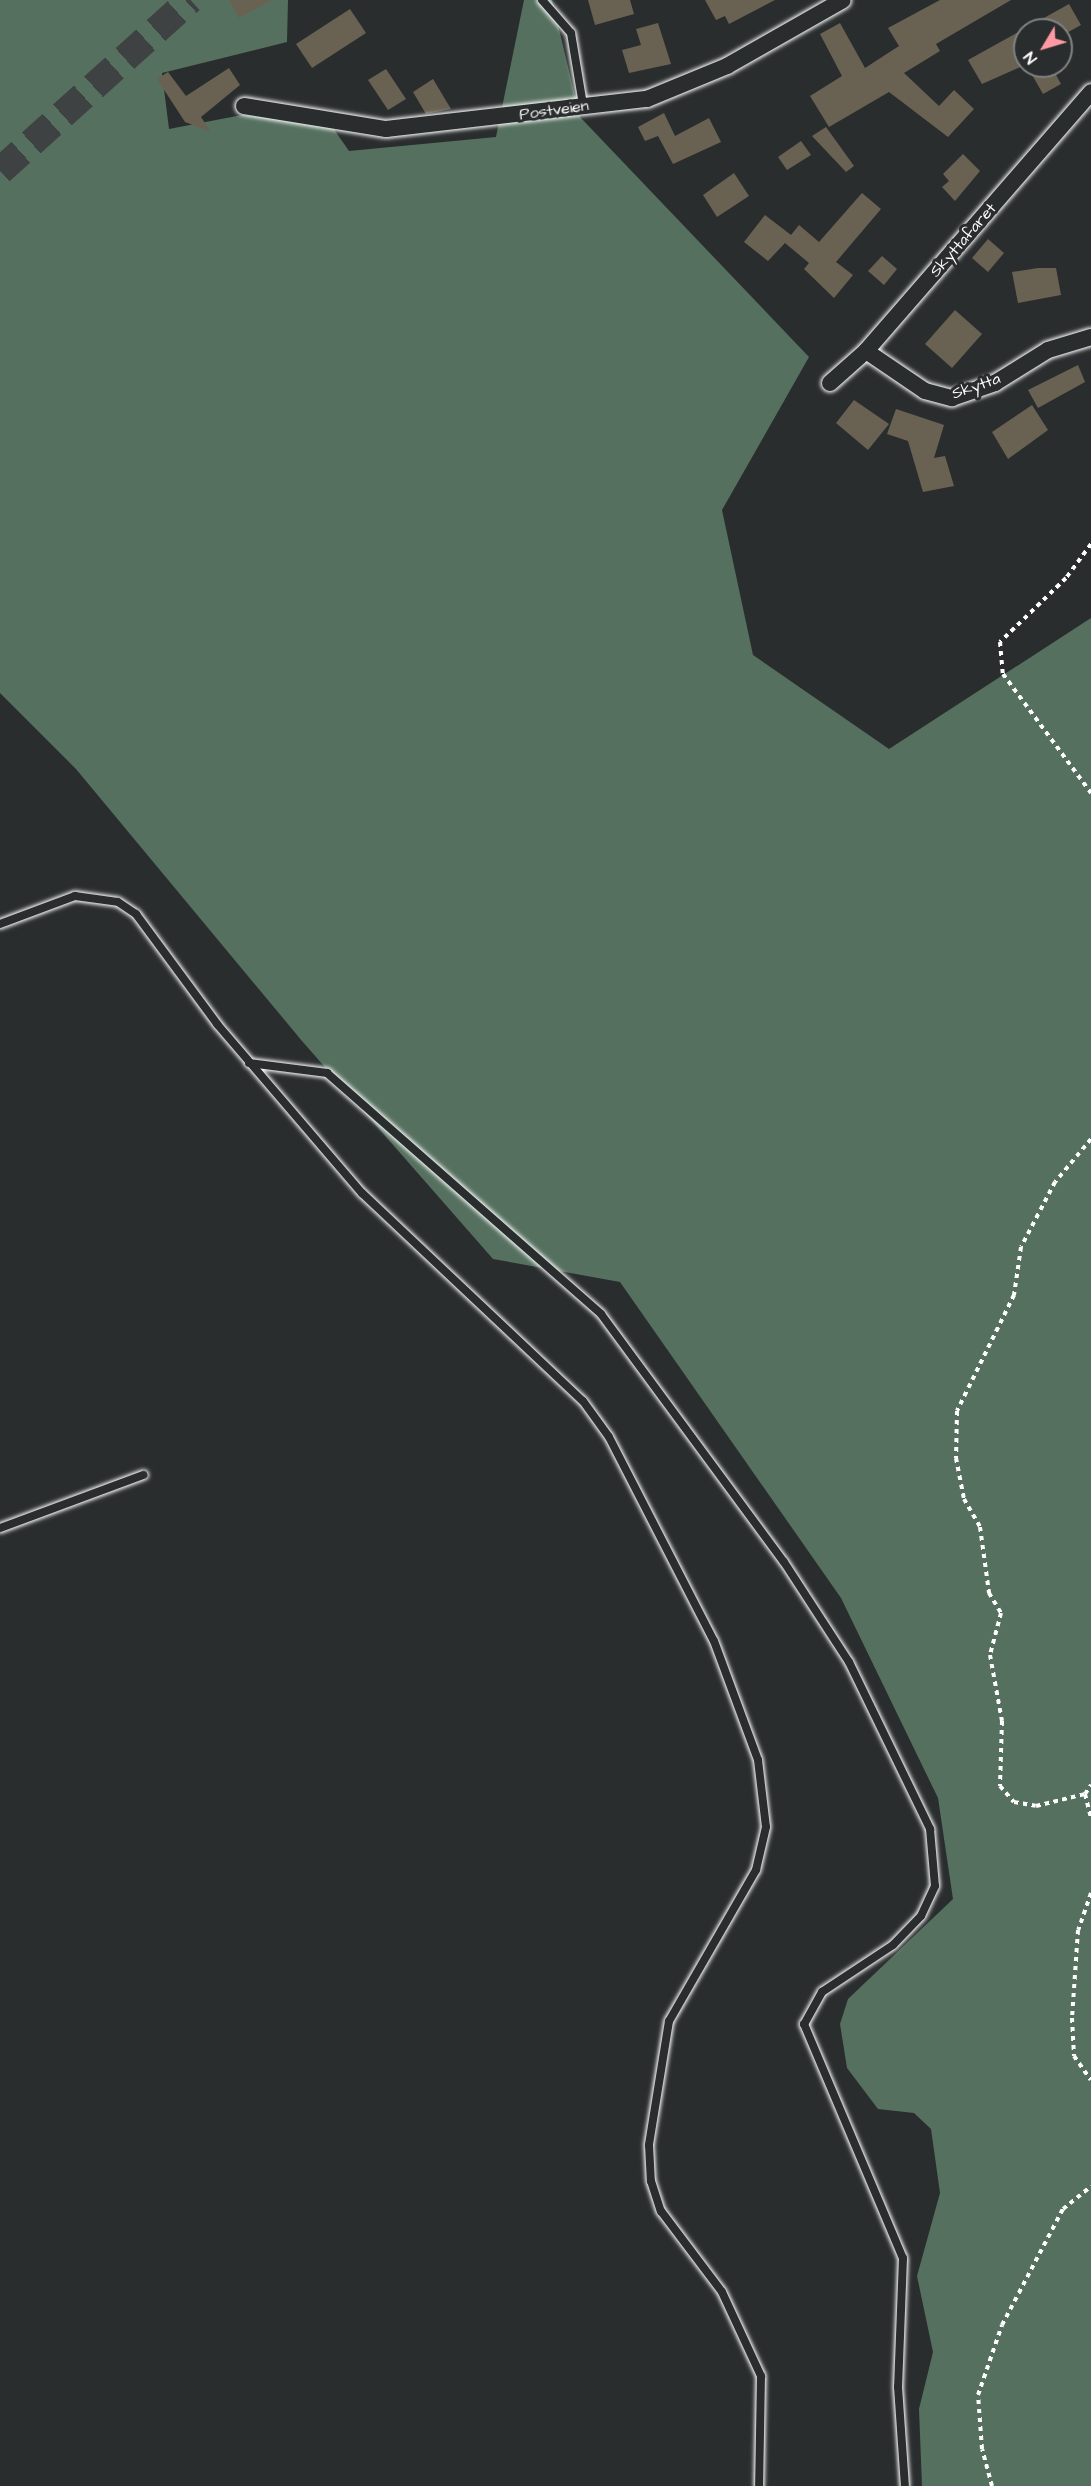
<!DOCTYPE html>
<style>
body{margin:0}
#map{position:relative;width:1091px;height:2486px;overflow:hidden;background:#2a2d2e;font-family:"Architects Daughter",sans-serif}
div>[style]{position:absolute}
[style*='--x']{left:calc(var(--x)*1px);top:calc(var(--y)*1px);width:calc(var(--w)*1px);rotate:calc(var(--a)*1deg)}
.green>*{inset:0;background:#55705f}
.building>*{inset:0;background:#696252}
.highway-tunnel>*{height:28px;margin-top:-14px;transform-origin:0;background:repeating-linear-gradient(90deg,#3f4243 0 28px,transparent 0 42px)}
.path>*{height:4px;margin-top:-2px;transform-origin:0;background:repeating-linear-gradient(90deg,#fff 0 4.5px,transparent 0 9px)}
.roads{filter:drop-shadow(0 0 2px #fff) drop-shadow(0 0 2px #fff)}
.lane>*{height:8px;margin:-4px;padding:0 4px;transform-origin:4px;border-radius:4px;background:#2a2d2e}
.street>*{height:16px;margin:-8px;padding:0 8px;transform-origin:8px;border-radius:8px;background:#2a2d2e}
span{translate:-50% -50%;white-space:nowrap;text-align:center;line-height:1.15;-webkit-text-stroke:6px #2a2d2e;paint-order:stroke}
.street-label{font-size:16px;color:#fff}
.north{position:absolute;left:1013px;top:18px;width:60px;height:60px;box-sizing:border-box;background:#2a2d2e;border:2px solid #7f8182;border-radius:50%;rotate:232deg;font-size:16px;font-weight:700;line-height:24px;text-align:center;color:#fff}
.north::after{content:'';display:block;margin:auto;width:21px;height:27px;background:#ff9aa2;clip-path:polygon(50% 0,100% 100%,50% 72%,0 100%)}
</style>
<div id="map">
<div class="green">
<div style="clip-path:polygon(0 0,288px 0,287px 42px,162px 73px,169px 129px,242px 115px,331px 125px,349px 151px,496px 137px,524px 0,552px 0,580px 117px,809px 357px,722px 510px,753px 655px,889px 749px,1091px 618px,1091px 2486px,922px 2486px,919px 2409px,933px 2352px,917px 2276px,940px 2193px,931px 2129px,914px 2113px,878px 2109px,847px 2068px,840px 2024px,848px 1999px,953px 1899px,938px 1798px,841px 1598px,620px 1282px,493px 1259px,302px 1041px,76px 769px,0 693px)"></div>
</div>
<div class="building">
<div style="clip-path:polygon(229px 0,272px 0,239px 18px)"></div>
<div style="clip-path:polygon(588px 0,630px 0,634px 14px,595px 25px)"></div>
<div style="clip-path:polygon(705px 0,775px 0,729px 24px,725px 16px,716px 20px)"></div>
<div style="clip-path:polygon(940px 0,1011px 0,936px 44px,940px 51px,904px 73px,939px 106px,954px 90px,974px 109px,948px 137px,889px 92px,829px 127px,810px 96px,842px 76px,820px 34px,840px 23px,865px 68px,899px 46px,888px 28px)"></div>
<div style="clip-path:polygon(1069px 4px,1081px 25px,1061px 36px,1061px 30px,1025px 30px,1025px 65px,982px 84px,968px 60px)"></div>
<div style="clip-path:polygon(350px 9px,366px 33px,312px 68px,296px 44px)"></div>
<div style="clip-path:polygon(658px 23px,671px 64px,629px 73px,622px 50px,641px 45px,636px 29px)"></div>
<div style="clip-path:polygon(1027px 66px,1051px 66px,1061px 84px,1043px 94px)"></div>
<div style="clip-path:polygon(229px 68px,240px 85px,201px 117px,211px 132px,185px 122px,157px 79px,168px 72px,186px 96px)"></div>
<div style="clip-path:polygon(386px 69px,406px 99px,388px 110px,368px 80px)"></div>
<div style="clip-path:polygon(433px 79px,451px 109px,426px 114px,413px 92px)"></div>
<div style="clip-path:polygon(664px 113px,675px 136px,709px 118px,721px 142px,673px 164px,658px 136px,645px 141px,638px 127px)"></div>
<div style="clip-path:polygon(826px 127px,854px 166px,846px 172px,812px 136px)"></div>
<div style="clip-path:polygon(801px 141px,811px 155px,787px 170px,778px 157px)"></div>
<div style="clip-path:polygon(963px 154px,980px 171px,955px 201px,942px 187px,949px 181px,943px 174px)"></div>
<div style="clip-path:polygon(734px 173px,749px 196px,717px 217px,703px 195px)"></div>
<div style="clip-path:polygon(862px 193px,881px 209px,836px 262px,853px 275px,834px 298px,804px 269px,809px 263px,785px 243px,768px 261px,744px 242px,765px 215px,791px 235px,799px 225px,819px 242px)"></div>
<div style="clip-path:polygon(988px 239px,1004px 253px,988px 272px,972px 258px)"></div>
<div style="clip-path:polygon(882px 256px,897px 269px,884px 285px,868px 271px)"></div>
<div style="clip-path:polygon(1038px 268px,1056px 268px,1061px 295px,1018px 303px,1012px 272px)"></div>
<div style="clip-path:polygon(955px 310px,982px 334px,952px 368px,925px 344px)"></div>
<div style="clip-path:polygon(1078px 365px,1085px 382px,1038px 408px,1028px 390px)"></div>
<div style="clip-path:polygon(854px 400px,889px 424px,868px 450px,836px 423px)"></div>
<div style="clip-path:polygon(1032px 405px,1048px 430px,1008px 459px,992px 432px)"></div>
<div style="clip-path:polygon(896px 409px,944px 425px,934px 458px,945px 456px,954px 486px,923px 492px,908px 441px,887px 434px)"></div>
</div>
<div class="highway-tunnel">
<div style="--x:0;--y:171;--w:256;--a:-42"></div>
</div>
<div class="path">
<div style="--x:1091;--y:544;--w:42;--a:126.3"></div>
<div style="--x:1066;--y:578;--w:92;--a:135.9"></div>
<div style="--x:1000;--y:642;--w:32;--a:85"></div>
<div style="--x:1003;--y:674;--w:148;--a:53.5"></div>
<div style="--x:1091;--y:1139;--w:56;--a:129.9"></div>
<div style="--x:1055;--y:1182;--w:73;--a:117.6"></div>
<div style="--x:1021;--y:1247;--w:49;--a:98.3"></div>
<div style="--x:1014;--y:1295;--w:129;--a:116.2"></div>
<div style="--x:957;--y:1411;--w:47;--a:91.2"></div>
<div style="--x:956;--y:1458;--w:42;--a:79"></div>
<div style="--x:964;--y:1499;--w:32;--a:60"></div>
<div style="--x:980;--y:1527;--w:67;--a:82.2"></div>
<div style="--x:989;--y:1593;--w:23;--a:59"></div>
<div style="--x:1001;--y:1613;--w:43;--a:104.7"></div>
<div style="--x:990;--y:1655;--w:67;--a:79.7"></div>
<div style="--x:1002;--y:1721;--w:65;--a:91.8"></div>
<div style="--x:1000;--y:1786;--w:21;--a:49"></div>
<div style="--x:1014;--y:1802;--w:22;--a:10"></div>
<div style="--x:1036;--y:1806;--w:50;--a:-13.8"></div>
<div style="--x:1085;--y:1794;--w:11;--a:-56"></div>
<div style="--x:1085;--y:1794;--w:25;--a:76"></div>
<div style="--x:1091;--y:1893;--w:39;--a:109"></div>
<div style="--x:1078;--y:1930;--w:88;--a:93.9"></div>
<div style="--x:1072;--y:2018;--w:38;--a:87"></div>
<div style="--x:1074;--y:2056;--w:29;--a:55"></div>
<div style="--x:992;--y:2486;--w:38;--a:-105"></div>
<div style="--x:982;--y:2449;--w:54;--a:-94.2"></div>
<div style="--x:978;--y:2395;--w:74;--a:-71.1"></div>
<div style="--x:1002;--y:2325;--w:131;--a:-62.3"></div>
<div style="--x:1063;--y:2209;--w:36;--a:-39"></div>
</div>
<div class="roads">
<div class="lane">
<div style="--x:542;--y:0;--w:44;--a:48.7"></div>
<div style="--x:571;--y:33;--w:73;--a:80.5"></div>
<div style="--x:0;--y:924;--w:80;--a:-20.5"></div>
<div style="--x:75;--y:896;--w:43;--a:7.9"></div>
<div style="--x:118;--y:902;--w:22;--a:34"></div>
<div style="--x:136;--y:914;--w:137;--a:53.6"></div>
<div style="--x:217;--y:1024;--w:223;--a:49.4"></div>
<div style="--x:362;--y:1193;--w:303;--a:43.3"></div>
<div style="--x:583;--y:1401;--w:44;--a:54.2"></div>
<div style="--x:609;--y:1437;--w:229;--a:62.8"></div>
<div style="--x:714;--y:1641;--w:127;--a:69.7"></div>
<div style="--x:758;--y:1760;--w:67;--a:83.2"></div>
<div style="--x:766;--y:1827;--w:44;--a:103.1"></div>
<div style="--x:756;--y:1870;--w:174;--a:119.9"></div>
<div style="--x:669;--y:2021;--w:126;--a:99.2"></div>
<div style="--x:649;--y:2145;--w:36;--a:87"></div>
<div style="--x:651;--y:2181;--w:32;--a:72"></div>
<div style="--x:661;--y:2211;--w:101;--a:53"></div>
<div style="--x:722;--y:2292;--w:93;--a:65.1"></div>
<div style="--x:761;--y:2376;--w:110;--a:91"></div>
<div style="--x:249;--y:1063;--w:79;--a:7.3"></div>
<div style="--x:327;--y:1073;--w:365;--a:41.3"></div>
<div style="--x:601;--y:1314;--w:308;--a:53.6"></div>
<div style="--x:784;--y:1562;--w:119;--a:57"></div>
<div style="--x:849;--y:1662;--w:186;--a:64.1"></div>
<div style="--x:930;--y:1829;--w:57;--a:85"></div>
<div style="--x:935;--y:1886;--w:33;--a:115"></div>
<div style="--x:921;--y:1916;--w:40;--a:134"></div>
<div style="--x:893;--y:1945;--w:85;--a:146.5"></div>
<div style="--x:822;--y:1992;--w:37;--a:119"></div>
<div style="--x:804;--y:2024;--w:254;--a:67.1"></div>
<div style="--x:903;--y:2258;--w:129;--a:92.2"></div>
<div style="--x:898;--y:2387;--w:99;--a:86"></div>
<div style="--x:0;--y:1528;--w:153;--a:-20.3"></div>
</div>
<div class="street">
<div style="--x:244;--y:106;--w:144;--a:9.2"></div>
<div style="--x:386;--y:129;--w:263;--a:-6.6"></div>
<div style="--x:647;--y:99;--w:87;--a:-22.4"></div>
<div style="--x:727;--y:66;--w:133;--a:-29.6"></div>
<div style="--x:866;--y:351;--w:71;--a:34.1"></div>
<div style="--x:925;--y:391;--w:28;--a:15"></div>
<div style="--x:952;--y:398;--w:46;--a:-19.2"></div>
<div style="--x:995;--y:383;--w:62;--a:-31.9"></div>
<div style="--x:1048;--y:350;--w:45;--a:-16.8"></div>
<div style="--x:830;--y:383;--w:48;--a:-41.6"></div>
<div style="--x:866;--y:351;--w:343;--a:-49"></div>
</div>
</div>
<div class="street-label">
<span style="left:554px;top:110px;rotate:-8deg">Postveien</span>
<span style="left:963px;top:240px;rotate:-49deg">Skyttafaret</span>
<span style="left:976px;top:386px;rotate:-19deg">Skytta</span>
</div>
<div class="north">N</div>
</div>
